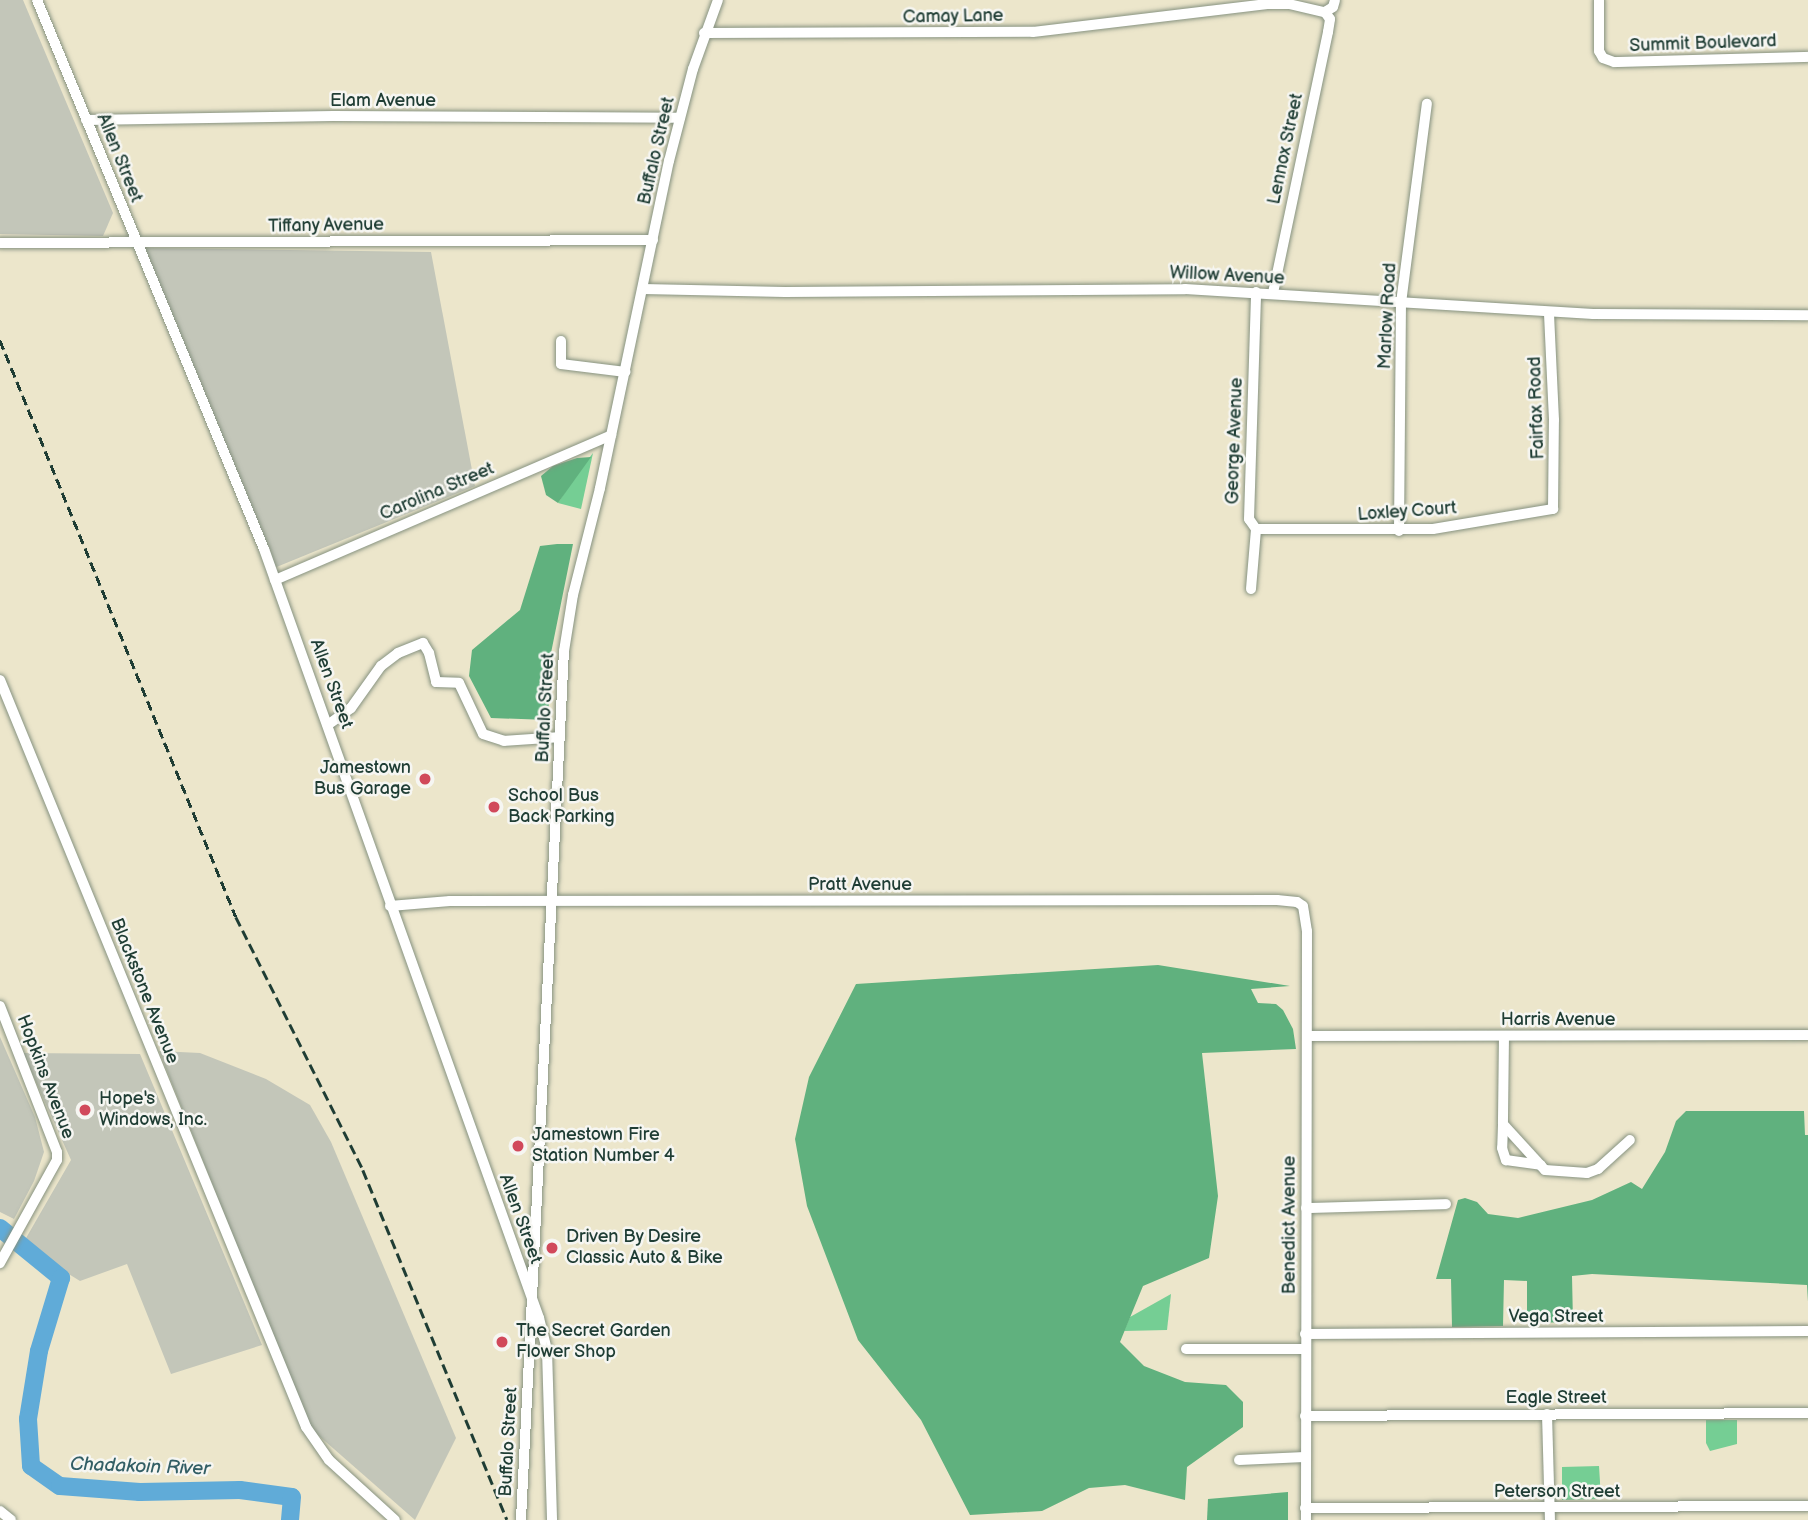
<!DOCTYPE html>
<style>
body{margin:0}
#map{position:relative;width:1808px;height:1520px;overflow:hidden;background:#ece6cb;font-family:"Balsamiq Sans",sans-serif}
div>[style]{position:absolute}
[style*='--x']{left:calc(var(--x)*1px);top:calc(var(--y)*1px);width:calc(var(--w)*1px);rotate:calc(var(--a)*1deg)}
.industrial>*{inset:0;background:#c3c6b9}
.green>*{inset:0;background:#75ce94}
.forest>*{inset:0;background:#60b17e}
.river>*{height:18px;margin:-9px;padding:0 9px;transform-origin:9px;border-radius:9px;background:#60abd8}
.roads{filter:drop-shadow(0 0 2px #869280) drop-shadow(0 0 2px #869280)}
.minor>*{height:10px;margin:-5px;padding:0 5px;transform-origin:5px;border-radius:5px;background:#fff}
.rail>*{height:2.5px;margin-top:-1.25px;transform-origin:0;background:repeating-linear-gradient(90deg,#1f3d34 0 10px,transparent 0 15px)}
.dots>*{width:19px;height:19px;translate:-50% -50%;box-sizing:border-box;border:4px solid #f6f6f2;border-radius:50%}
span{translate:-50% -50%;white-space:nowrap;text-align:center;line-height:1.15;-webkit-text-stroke:5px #f6f6f2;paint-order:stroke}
.street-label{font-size:18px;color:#1f3d34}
.poi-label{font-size:18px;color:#1f3d34}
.right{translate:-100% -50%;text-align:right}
.left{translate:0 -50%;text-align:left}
.water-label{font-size:19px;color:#325e65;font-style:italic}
</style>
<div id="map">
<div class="industrial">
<div style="clip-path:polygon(0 0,23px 0,113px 213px,103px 236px,0 234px)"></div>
<div style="clip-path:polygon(145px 248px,431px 252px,475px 486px,274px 568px)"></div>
<div style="clip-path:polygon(0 1037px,35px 1117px,44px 1152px,34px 1181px,14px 1219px,0 1212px)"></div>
<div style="clip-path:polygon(159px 1051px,200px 1053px,266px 1079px,310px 1105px,331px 1142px,456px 1438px,415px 1520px,310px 1428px)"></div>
<div style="clip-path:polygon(23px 1053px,140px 1054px,262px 1345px,171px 1374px,127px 1264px,80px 1281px,22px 1245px,71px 1160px)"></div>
</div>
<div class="green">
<div style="clip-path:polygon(593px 453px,581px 509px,558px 503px,576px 475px)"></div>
<div style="clip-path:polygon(1171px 1294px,1167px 1330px,1124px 1331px,1130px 1317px)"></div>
<div style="clip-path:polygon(1706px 1420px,1737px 1420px,1737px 1444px,1710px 1451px,1706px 1443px)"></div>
<div style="clip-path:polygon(1599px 1466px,1601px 1499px,1562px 1500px,1562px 1467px)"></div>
</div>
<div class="forest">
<div style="clip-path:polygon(591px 457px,558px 503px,546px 495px,541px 476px,553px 466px,577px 458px)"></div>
<div style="clip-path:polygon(557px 544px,573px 544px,551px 653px,548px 720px,491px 718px,469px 676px,472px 650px,520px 610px,540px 546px)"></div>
<div style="clip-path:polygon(1158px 965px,1290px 986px,1251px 989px,1258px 1003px,1276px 1004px,1283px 1010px,1293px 1029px,1296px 1049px,1202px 1053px,1218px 1196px,1209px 1258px,1143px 1286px,1120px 1342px,1144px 1366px,1185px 1382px,1226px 1385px,1243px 1402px,1243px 1427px,1187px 1467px,1185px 1500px,1125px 1485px,1089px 1488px,1042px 1511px,970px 1515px,921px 1420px,858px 1340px,807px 1206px,795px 1139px,809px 1077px,856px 984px)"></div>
<div style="clip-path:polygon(1686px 1111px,1804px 1111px,1805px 1135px,1808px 1135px,1808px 1302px,1807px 1285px,1592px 1274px,1572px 1276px,1573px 1322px,1532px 1323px,1532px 1318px,1527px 1315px,1527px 1281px,1504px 1280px,1503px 1326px,1452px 1327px,1451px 1279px,1436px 1279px,1458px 1200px,1465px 1198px,1477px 1202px,1488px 1214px,1518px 1218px,1592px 1200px,1631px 1182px,1642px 1189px,1665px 1152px,1676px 1121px)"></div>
<div style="clip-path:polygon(1288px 1492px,1288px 1520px,1207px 1520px,1208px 1499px)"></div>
</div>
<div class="river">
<div style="--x:0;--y:1228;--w:79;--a:39.3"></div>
<div style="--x:61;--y:1278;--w:76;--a:106.8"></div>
<div style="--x:39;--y:1351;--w:69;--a:99.2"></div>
<div style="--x:28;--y:1419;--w:47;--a:86.3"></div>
<div style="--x:31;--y:1466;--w:35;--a:35"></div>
<div style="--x:60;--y:1486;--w:80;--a:4.3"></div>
<div style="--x:140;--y:1492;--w:100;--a:-1.1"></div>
<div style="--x:240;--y:1490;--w:52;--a:7.7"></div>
<div style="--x:292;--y:1497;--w:23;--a:95"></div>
</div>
<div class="roads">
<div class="minor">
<div style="--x:37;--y:0;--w:594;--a:67.54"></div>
<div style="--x:264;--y:549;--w:817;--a:70.32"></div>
<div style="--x:539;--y:1318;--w:33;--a:76"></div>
<div style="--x:547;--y:1350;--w:170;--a:88.3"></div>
<div style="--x:1599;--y:0;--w:51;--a:90"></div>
<div style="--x:1599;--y:51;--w:8;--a:60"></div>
<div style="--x:1603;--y:58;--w:12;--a:20"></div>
<div style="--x:1614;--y:62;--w:194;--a:-1.5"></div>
<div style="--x:1325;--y:12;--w:9;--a:-32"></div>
<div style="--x:1333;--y:7;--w:7;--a:-74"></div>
<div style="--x:704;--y:33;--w:329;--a:-0.2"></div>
<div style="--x:1033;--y:32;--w:236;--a:-6.8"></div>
<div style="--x:1267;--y:4;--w:22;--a:0"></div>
<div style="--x:1289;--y:4;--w:37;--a:13"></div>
<div style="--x:86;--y:120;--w:247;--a:-0.9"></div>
<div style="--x:333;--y:116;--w:347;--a:0.3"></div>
<div style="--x:0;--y:243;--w:653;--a:-0.26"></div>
<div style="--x:643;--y:289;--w:142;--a:1.2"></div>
<div style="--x:785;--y:292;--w:400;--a:-0.4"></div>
<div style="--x:1185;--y:289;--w:409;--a:3.5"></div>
<div style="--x:1593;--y:314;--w:215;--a:0.3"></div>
<div style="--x:1273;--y:293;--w:267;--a:-78.1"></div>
<div style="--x:1328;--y:32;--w:13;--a:-81"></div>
<div style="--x:1330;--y:19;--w:9;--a:-126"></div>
<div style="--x:561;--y:341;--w:23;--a:90"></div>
<div style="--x:561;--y:364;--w:65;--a:7"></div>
<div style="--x:1256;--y:529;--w:177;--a:0"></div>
<div style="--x:1433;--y:529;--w:122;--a:-9.5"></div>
<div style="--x:1553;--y:509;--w:89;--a:-89.4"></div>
<div style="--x:1554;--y:420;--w:108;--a:-92.7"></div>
<div style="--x:1399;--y:531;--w:228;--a:-89.5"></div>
<div style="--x:1401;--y:303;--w:201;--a:-82.6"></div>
<div style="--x:275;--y:580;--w:366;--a:-23.3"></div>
<div style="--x:1251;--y:589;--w:60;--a:-85.2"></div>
<div style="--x:1256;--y:529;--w:12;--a:-125"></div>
<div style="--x:1249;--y:519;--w:227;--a:-88.2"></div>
<div style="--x:0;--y:680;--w:807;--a:67.72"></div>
<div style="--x:306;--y:1427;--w:40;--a:55.1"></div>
<div style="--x:329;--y:1460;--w:89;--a:42.3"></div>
<div style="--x:329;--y:724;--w:27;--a:-36"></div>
<div style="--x:351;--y:708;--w:52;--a:-54.5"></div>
<div style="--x:381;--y:666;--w:21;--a:-37"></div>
<div style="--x:398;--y:653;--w:27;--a:-22"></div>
<div style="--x:423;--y:643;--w:12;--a:59"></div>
<div style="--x:429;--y:653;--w:30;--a:76"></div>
<div style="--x:436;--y:682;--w:23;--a:2"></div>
<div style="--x:459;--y:683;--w:56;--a:64.8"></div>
<div style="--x:483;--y:734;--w:22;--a:18"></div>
<div style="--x:504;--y:741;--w:56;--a:-4.1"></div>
<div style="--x:390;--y:906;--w:60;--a:-4.8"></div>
<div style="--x:450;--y:901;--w:827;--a:-0.07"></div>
<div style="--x:1277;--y:900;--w:20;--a:6"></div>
<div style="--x:1297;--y:902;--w:7;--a:34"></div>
<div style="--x:1303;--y:906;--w:25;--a:81"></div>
<div style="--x:1307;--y:931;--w:589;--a:90.1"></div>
<div style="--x:0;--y:1006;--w:157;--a:68.7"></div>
<div style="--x:57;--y:1152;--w:8;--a:90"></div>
<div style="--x:57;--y:1160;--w:118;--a:119"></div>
<div style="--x:1307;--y:1036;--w:501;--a:-0.11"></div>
<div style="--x:1504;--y:1036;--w:88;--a:90.7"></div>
<div style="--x:1503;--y:1124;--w:62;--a:47.6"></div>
<div style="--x:1545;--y:1170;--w:42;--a:4.1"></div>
<div style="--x:1587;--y:1173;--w:12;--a:-20"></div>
<div style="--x:1598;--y:1169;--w:43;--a:-42.2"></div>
<div style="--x:1503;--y:1125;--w:23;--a:92"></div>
<div style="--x:1502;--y:1148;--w:13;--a:72"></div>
<div style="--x:1506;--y:1160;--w:35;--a:8"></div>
<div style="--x:1306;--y:1208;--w:140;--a:-1.6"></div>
<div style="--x:1305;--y:1334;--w:503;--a:-0.34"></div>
<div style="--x:1186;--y:1349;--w:119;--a:0"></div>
<div style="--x:1547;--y:1414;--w:106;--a:88.4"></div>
<div style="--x:1305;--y:1416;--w:503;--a:-0.34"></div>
<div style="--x:1239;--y:1460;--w:66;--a:-2.6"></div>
<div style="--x:1305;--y:1508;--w:503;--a:-0.23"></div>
<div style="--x:0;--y:1511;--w:14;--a:39"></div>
<div style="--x:521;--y:1520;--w:870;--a:-87.17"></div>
<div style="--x:564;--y:651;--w:57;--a:-80.9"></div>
<div style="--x:573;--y:595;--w:110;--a:-75.8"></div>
<div style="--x:600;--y:488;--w:334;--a:-78.1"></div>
<div style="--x:669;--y:161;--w:95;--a:-75.4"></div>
<div style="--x:693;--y:69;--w:73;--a:-70.1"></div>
</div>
</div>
<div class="rail">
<div style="--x:0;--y:340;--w:623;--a:67.75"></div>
<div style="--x:236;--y:917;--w:283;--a:63.3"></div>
<div style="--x:363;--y:1170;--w:378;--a:67.6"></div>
</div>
<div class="dots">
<div style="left:425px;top:779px;background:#d1495b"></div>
<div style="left:494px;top:807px;background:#d1495b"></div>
<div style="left:85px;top:1110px;background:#d1495b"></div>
<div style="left:518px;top:1146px;background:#d1495b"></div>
<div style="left:552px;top:1248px;background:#d1495b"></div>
<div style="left:502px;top:1342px;background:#d1495b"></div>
</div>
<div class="street-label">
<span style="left:953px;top:17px;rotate:-1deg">Camay Lane</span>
<span style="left:1703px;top:44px;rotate:-2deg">Summit Boulevard</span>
<span style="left:383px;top:101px">Elam Avenue</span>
<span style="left:1286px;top:149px;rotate:-78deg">Lennox Street</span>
<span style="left:657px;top:151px;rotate:-77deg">Buffalo Street</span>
<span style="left:119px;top:158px;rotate:68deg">Allen Street</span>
<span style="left:326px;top:226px;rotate:-1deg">Tiffany Avenue</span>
<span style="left:1227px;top:276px;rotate:3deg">Willow Avenue</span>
<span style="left:1388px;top:316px;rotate:-87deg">Marlow Road</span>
<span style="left:1537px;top:408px;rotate:-92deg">Fairfax Road</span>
<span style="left:1235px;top:441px;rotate:-88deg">George Avenue</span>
<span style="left:437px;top:492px;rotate:-23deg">Carolina Street</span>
<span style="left:1407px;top:512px;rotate:-4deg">Loxley Court</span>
<span style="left:331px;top:684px;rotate:70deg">Allen Street</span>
<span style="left:546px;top:708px;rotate:-87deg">Buffalo Street</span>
<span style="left:860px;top:885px">Pratt Avenue</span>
<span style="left:144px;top:991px;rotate:68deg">Blackstone Avenue</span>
<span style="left:1558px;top:1020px">Harris Avenue</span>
<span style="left:45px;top:1077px;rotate:69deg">Hopkins Avenue</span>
<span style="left:520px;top:1219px;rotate:70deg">Allen Street</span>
<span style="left:1290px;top:1225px;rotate:-90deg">Benedict Avenue</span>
<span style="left:1556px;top:1317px">Vega Street</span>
<span style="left:1556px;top:1398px">Eagle Street</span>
<span style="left:509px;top:1442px;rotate:-87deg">Buffalo Street</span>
<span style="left:1557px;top:1492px">Peterson Street</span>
</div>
<div class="poi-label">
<span class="right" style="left:411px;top:779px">Jamestown<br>Bus Garage</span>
<span class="left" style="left:508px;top:807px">School Bus<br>Back Parking</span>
<span class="left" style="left:99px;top:1110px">Hope's<br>Windows, Inc.</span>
<span class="left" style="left:532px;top:1146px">Jamestown Fire<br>Station Number 4</span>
<span class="left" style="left:566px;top:1248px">Driven By Desire<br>Classic Auto &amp; Bike</span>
<span class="left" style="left:516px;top:1342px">The Secret Garden<br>Flower Shop</span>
</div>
<div class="water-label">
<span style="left:140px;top:1467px;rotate:2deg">Chadakoin River</span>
</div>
</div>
